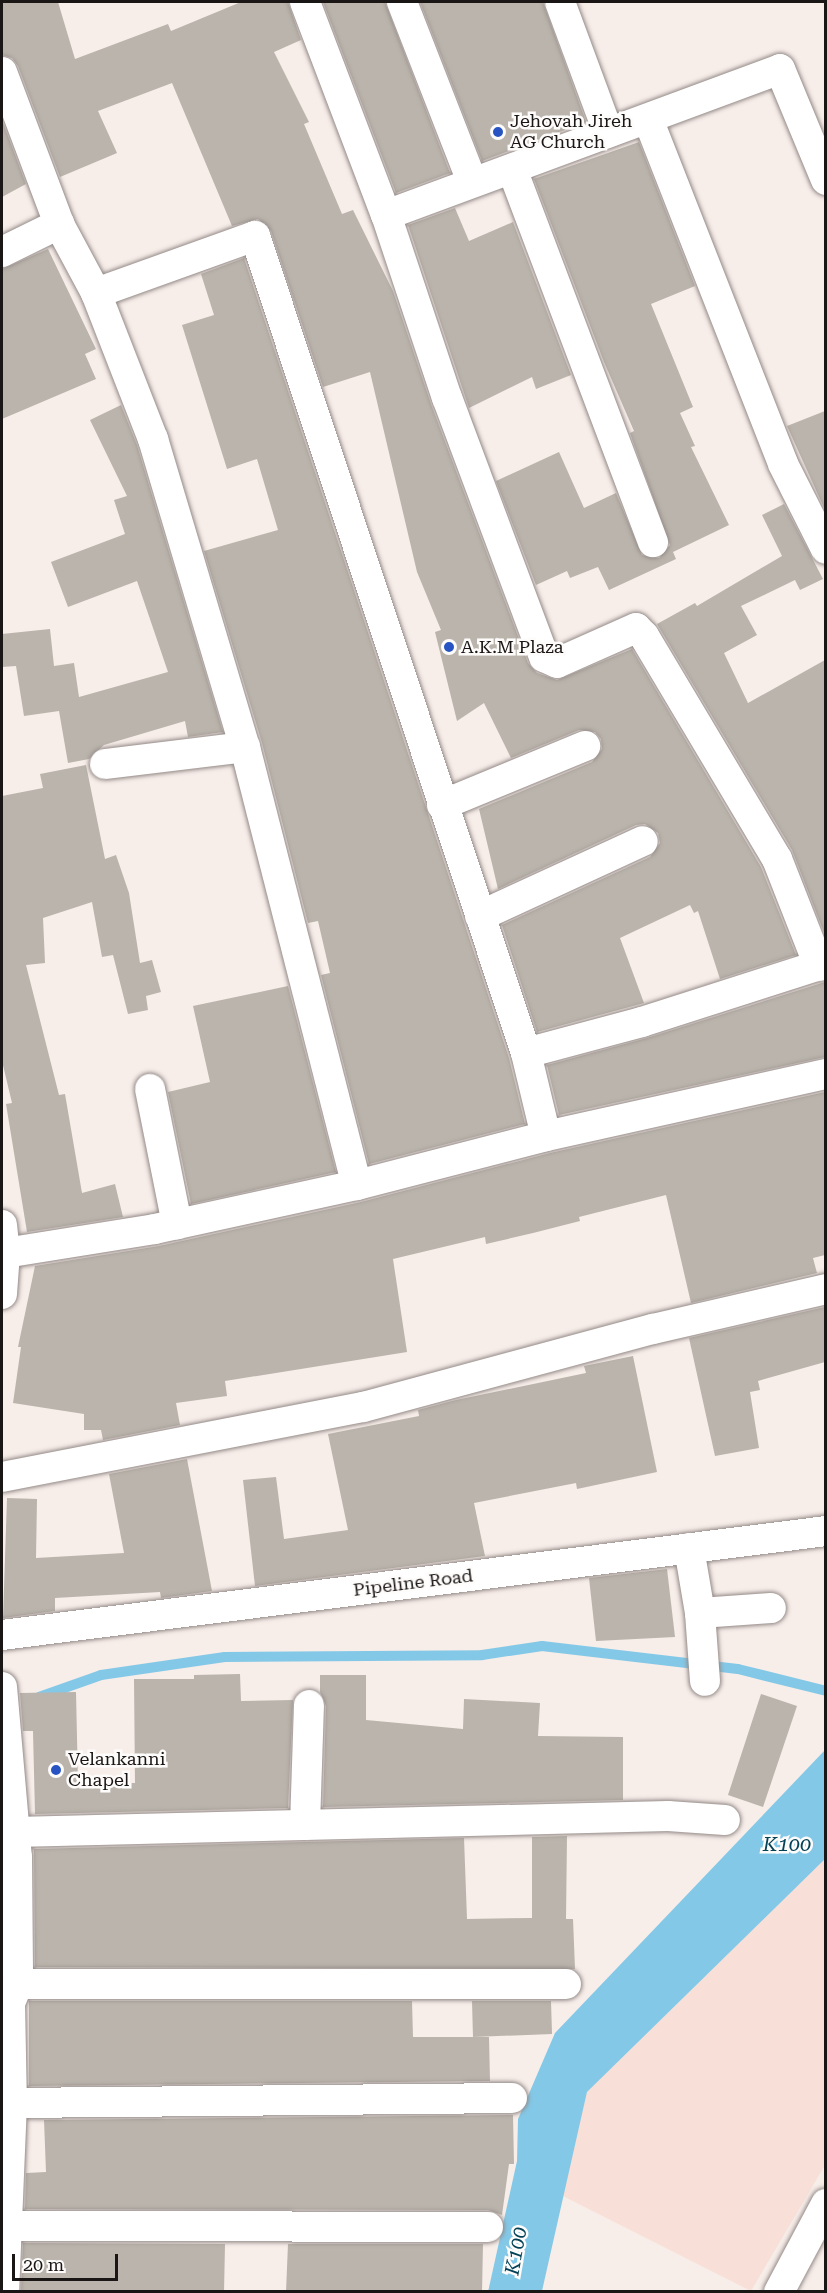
<!DOCTYPE html>
<style>
body{margin:0}
#map{position:relative;width:827px;height:2293px;overflow:hidden;background:#f7ede9;font-family:"Roboto Serif",serif}
div>[style]{position:absolute}
[style*='--x']{left:calc(var(--x)*1px);top:calc(var(--y)*1px);width:calc(var(--w)*1px);rotate:calc(var(--a)*1deg)}
.industrial>*{inset:0;background:#f8dfd7}
.water>*{inset:0;background:#84c8e7}
.stream>*{height:10px;margin:-5px;padding:0 5px;transform-origin:5px;border-radius:5px;background:#84c8e7}
.building>*{inset:0;background:#bab4ac}
.roads{filter:drop-shadow(0 0 2px #938a87) drop-shadow(0 0 2px #938a87)}
.street>*{height:30px;margin:-15px;padding:0 15px;transform-origin:15px;border-radius:15px;background:#fff}
.dots>*{width:16px;height:16px;translate:-50% -50%;box-sizing:border-box;border:3px solid #fefcfb;border-radius:50%}
span{translate:-50% -50%;white-space:nowrap;text-align:center;line-height:1.15;-webkit-text-stroke:5px #fefcfb;paint-order:stroke}
.poi-label{font-size:18px;color:#1a1615}
.left{translate:0 -50%;text-align:left}
.street-label{font-size:18px;color:#1a1615}
.water-label{font-size:20px;color:#044257;font-style:italic}
.frame{position:absolute;inset:0;border:3px solid #1a1615;pointer-events:none}
.scale{position:absolute;left:12px;top:2254px;width:106px;height:27px;box-sizing:border-box;border:3px solid #1a1615;border-top:0;padding-left:8px;font-size:18px;line-height:21px;white-space:nowrap;color:#1a1615;-webkit-text-stroke:4px #fefcfb;paint-order:stroke}
</style>
<div id="map">
<div class="industrial">
<div style="clip-path:polygon(825px 1859px,825px 2165px,751px 2291px,563px 2196px,587px 2092px)"></div>
</div>
<div class="water">
<div style="clip-path:polygon(825px 1750px,825px 1859px,587px 2092px,542px 2291px,488px 2292px,517px 2161px,518px 2119px,555px 2033px)"></div>
</div>
<div class="stream">
<div style="--x:39;--y:1697;--w:66;--a:-19.5"></div>
<div style="--x:101;--y:1675;--w:125;--a:-8.3"></div>
<div style="--x:225;--y:1657;--w:257;--a:-0.4"></div>
<div style="--x:482;--y:1655;--w:61;--a:-8.5"></div>
<div style="--x:542;--y:1646;--w:197;--a:6.7"></div>
<div style="--x:738;--y:1669;--w:91;--a:14"></div>
</div>
<div class="building">
<div style="clip-path:polygon(2px 2px,58px 2px,75px 59px,168px 24px,171px 31px,241px 2px,288px 2px,301px 40px,274px 52px,309px 122px,304px 124px,342px 214px,353px 210px,393px 291px,431px 404px,528px 663px,537px 673px,557px 680px,632px 649px,761px 867px,796px 955px,720px 979px,698px 911px,694px 913px,690px 905px,620px 938px,644px 1003px,537px 1032px,502px 925px,650px 857px,660px 843px,658px 833px,645px 824px,636px 825px,498px 889px,479px 809px,592px 762px,602px 749px,601px 739px,595px 732px,579px 730px,511px 758px,484px 703px,457px 721px,435px 632px,441px 630px,417px 572px,370px 372px,323px 387px,271px 231px,258px 219px,232px 226px,172px 83px,98px 111px,117px 153px,60px 177px,18px 66px,12px 58px,2px 55px)"></div>
<div style="clip-path:polygon(323px 2px,385px 2px,450px 173px,396px 193px)"></div>
<div style="clip-path:polygon(420px 2px,543px 2px,586px 122px,482px 161px)"></div>
<div style="clip-path:polygon(2px 120px,26px 184px,2px 197px)"></div>
<div style="clip-path:polygon(639px 142px,695px 286px,651px 304px,693px 407px,680px 413px,695px 446px,691px 447px,729px 525px,673px 552px,676px 559px,609px 590px,598px 567px,570px 578px,567px 571px,536px 585px,496px 481px,559px 452px,584px 508px,616px 493px,642px 555px,659px 558px,670px 545px,630px 433px,634px 431px,604px 362px,534px 179px)"></div>
<div style="clip-path:polygon(455px 208px,469px 241px,513px 222px,571px 375px,536px 389px,532px 377px,469px 408px,408px 225px)"></div>
<div style="clip-path:polygon(48px 249px,96px 349px,85px 354px,96px 379px,2px 419px,2px 269px)"></div>
<div style="clip-path:polygon(244px 258px,509px 1058px,525px 1124px,369px 1164px,321px 975px,330px 973px,318px 921px,308px 923px,262px 743px,204px 551px,278px 530px,257px 459px,227px 469px,182px 325px,214px 315px,201px 274px)"></div>
<div style="clip-path:polygon(121px 405px,137px 445px,223px 732px,188px 737px,185px 721px,104px 745px,89px 759px,68px 763px,59px 711px,24px 716px,16px 666px,2px 667px,2px 634px,50px 629px,54px 666px,74px 663px,79px 697px,168px 672px,137px 581px,68px 607px,51px 562px,125px 534px,114px 500px,127px 496px,90px 420px)"></div>
<div style="clip-path:polygon(825px 411px,825px 510px,787px 426px)"></div>
<div style="clip-path:polygon(784px 504px,823px 579px,800px 590px,795px 580px,741px 606px,757px 635px,724px 653px,748px 703px,825px 660px,825px 935px,792px 850px,657px 624px,695px 603px,697px 606px,782px 556px,762px 515px)"></div>
<div style="clip-path:polygon(86px 765px,105px 859px,116px 855px,129px 893px,140px 963px,152px 960px,161px 992px,146px 996px,148px 1010px,128px 1014px,113px 955px,102px 957px,92px 902px,43px 918px,45px 963px,26px 965px,59px 1095px,65px 1094px,82px 1193px,115px 1184px,123px 1217px,27px 1232px,6px 1104px,12px 1103px,2px 1061px,2px 796px,43px 788px,40px 774px)"></div>
<div style="clip-path:polygon(825px 982px,825px 1057px,559px 1115px,547px 1065px,647px 1038px)"></div>
<div style="clip-path:polygon(288px 986px,336px 1172px,191px 1204px,168px 1092px,210px 1082px,193px 1006px)"></div>
<div style="clip-path:polygon(825px 1092px,825px 1255px,813px 1258px,817px 1273px,691px 1303px,666px 1195px,579px 1217px,580px 1221px,533px 1233px,486px 1244px,485px 1237px,393px 1259px,407px 1352px,225px 1381px,227px 1396px,176px 1403px,180px 1425px,103px 1440px,101px 1430px,84px 1430px,84px 1414px,13px 1403px,21px 1347px,18px 1347px,35px 1266px,159px 1246px,361px 1202px,550px 1153px)"></div>
<div style="clip-path:polygon(825px 1307px,825px 1362px,758px 1381px,760px 1390px,750px 1392px,759px 1448px,715px 1456px,689px 1338px)"></div>
<div style="clip-path:polygon(633px 1356px,657px 1472px,577px 1489px,576px 1483px,474px 1503px,485px 1556px,255px 1586px,243px 1480px,276px 1477px,284px 1539px,348px 1530px,328px 1434px,419px 1416px,418px 1410px,456px 1400px,586px 1373px,584px 1366px)"></div>
<div style="clip-path:polygon(187px 1459px,212px 1591px,161px 1598px,160px 1592px,55px 1598px,55px 1611px,3px 1618px,7px 1498px,37px 1499px,36px 1558px,124px 1553px,109px 1474px)"></div>
<div style="clip-path:polygon(667px 1569px,675px 1637px,596px 1641px,589px 1578px)"></div>
<div style="clip-path:polygon(240px 1674px,241px 1701px,293px 1700px,288px 1808px,35px 1814px,33px 1731px,23px 1731px,20px 1693px,76px 1692px,78px 1783px,135px 1783px,134px 1679px,194px 1679px,194px 1675px)"></div>
<div style="clip-path:polygon(320px 1675px,366px 1675px,366px 1720px,463px 1729px,464px 1699px,540px 1703px,538px 1736px,623px 1737px,623px 1800px,323px 1807px,326px 1706px,320px 1692px)"></div>
<div style="clip-path:polygon(761px 1694px,797px 1706px,763px 1807px,728px 1795px)"></div>
<div style="clip-path:polygon(567px 1836px,566px 1919px,573px 1919px,575px 1969px,35px 1967px,34px 1849px,464px 1838px,467px 1919px,532px 1918px,532px 1837px)"></div>
<div style="clip-path:polygon(29px 2001px,412px 2001px,413px 2037px,489px 2037px,490px 2081px,29px 2086px)"></div>
<div style="clip-path:polygon(472px 2001px,551px 2001px,552px 2034px,473px 2037px)"></div>
<div style="clip-path:polygon(513px 2115px,514px 2164px,509px 2164px,502px 2215px,488px 2210px,25px 2209px,26px 2173px,46px 2172px,44px 2120px)"></div>
<div style="clip-path:polygon(23px 2243px,225px 2244px,224px 2292px,21px 2292px)"></div>
<div style="clip-path:polygon(288px 2244px,483px 2244px,482px 2292px,286px 2292px)"></div>
</div>
<div class="roads">
<div class="street">
<div style="--x:305;--y:2;--w:228;--a:69.2"></div>
<div style="--x:402;--y:2;--w:193;--a:68.7"></div>
<div style="--x:560;--y:2;--w:139;--a:69.7"></div>
<div style="--x:2;--y:72;--w:162;--a:69.4"></div>
<div style="--x:59;--y:224;--w:78;--a:61.8"></div>
<div style="--x:96;--y:293;--w:157;--a:68.7"></div>
<div style="--x:153;--y:439;--w:321;--a:73.4"></div>
<div style="--x:245;--y:747;--w:452;--a:75.7"></div>
<div style="--x:648;--y:119;--w:370;--a:68.6"></div>
<div style="--x:783;--y:464;--w:95;--a:63.2"></div>
<div style="--x:512;--y:169;--w:399;--a:69.3"></div>
<div style="--x:2;--y:252;--w:64;--a:-26.2"></div>
<div style="--x:96;--y:293;--w:169;--a:-19.7"></div>
<div style="--x:255;--y:236;--w:861;--a:71.65"></div>
<div style="--x:526;--y:1053;--w:85;--a:76.5"></div>
<div style="--x:105;--y:764;--w:141;--a:-6.9"></div>
<div style="--x:442;--y:805;--w:155;--a:-22.4"></div>
<div style="--x:480;--y:916;--w:179;--a:-24.7"></div>
<div style="--x:819;--y:966;--w:115;--a:-111.4"></div>
<div style="--x:777;--y:859;--w:260;--a:-120.8"></div>
<div style="--x:644;--y:636;--w:11;--a:-135"></div>
<div style="--x:636;--y:628;--w:86;--a:156.1"></div>
<div style="--x:557;--y:663;--w:14;--a:-155"></div>
<div style="--x:544;--y:657;--w:277;--a:-110.5"></div>
<div style="--x:447;--y:398;--w:193;--a:-108.4"></div>
<div style="--x:386;--y:215;--w:420;--a:-20.3"></div>
<div style="--x:780;--y:69;--w:120;--a:67.5"></div>
<div style="--x:526;--y:1053;--w:120;--a:-15"></div>
<div style="--x:642;--y:1022;--w:193;--a:-17.8"></div>
<div style="--x:150;--y:1089;--w:138;--a:78.7"></div>
<div style="--x:2;--y:1225;--w:28;--a:84"></div>
<div style="--x:5;--y:1253;--w:41;--a:94.2"></div>
<div style="--x:5;--y:1253;--w:152;--a:-9.1"></div>
<div style="--x:155;--y:1229;--w:207;--a:-12.3"></div>
<div style="--x:357;--y:1185;--w:195;--a:-14.5"></div>
<div style="--x:546;--y:1136;--w:287;--a:-12.5"></div>
<div style="--x:2;--y:1477;--w:368;--a:-11"></div>
<div style="--x:363;--y:1407;--w:300;--a:-15.1"></div>
<div style="--x:653;--y:1329;--w:178;--a:-13"></div>
<div style="--x:689;--y:1548;--w:66;--a:80.4"></div>
<div style="--x:700;--y:1613;--w:68;--a:85.8"></div>
<div style="--x:700;--y:1613;--w:71;--a:-4"></div>
<div style="--x:2;--y:1635;--w:831;--a:-7.19"></div>
<div style="--x:2;--y:1687;--w:171;--a:85"></div>
<div style="--x:17;--y:1857;--w:127;--a:89.5"></div>
<div style="--x:18;--y:1984;--w:21;--a:113"></div>
<div style="--x:10;--y:2003;--w:100;--a:88.9"></div>
<div style="--x:12;--y:2103;--w:189;--a:92.4"></div>
<div style="--x:305;--y:1825;--w:120;--a:-88.1"></div>
<div style="--x:15;--y:1832;--w:653;--a:-1.4"></div>
<div style="--x:668;--y:1816;--w:57;--a:4"></div>
<div style="--x:18;--y:1984;--w:548;--a:0"></div>
<div style="--x:12;--y:2103;--w:500;--a:-0.57"></div>
<div style="--x:2;--y:2226;--w:486;--a:0.1"></div>
<div style="--x:779;--y:2292;--w:100;--a:-61.9"></div>
</div>
</div>
<div class="dots">
<div style="left:498px;top:132px;background:#2754c2"></div>
<div style="left:449px;top:647px;background:#2754c2"></div>
<div style="left:56px;top:1770px;background:#2754c2"></div>
</div>
<div class="poi-label">
<span class="left" style="left:510px;top:132px">Jehovah Jireh<br>AG Church</span>
<span class="left" style="left:461px;top:647px">A.K.M Plaza</span>
<span class="left" style="left:68px;top:1770px">Velankanni<br>Chapel</span>
</div>
<div class="street-label">
<span style="left:413px;top:1583px;rotate:-7deg">Pipeline Road</span>
</div>
<div class="water-label">
<span style="left:787px;top:1844px">K100</span>
<span style="left:516px;top:2251px;rotate:-80deg">K100</span>
</div>
<div class="frame"></div>
<div class="scale">20 m</div>
</div>
